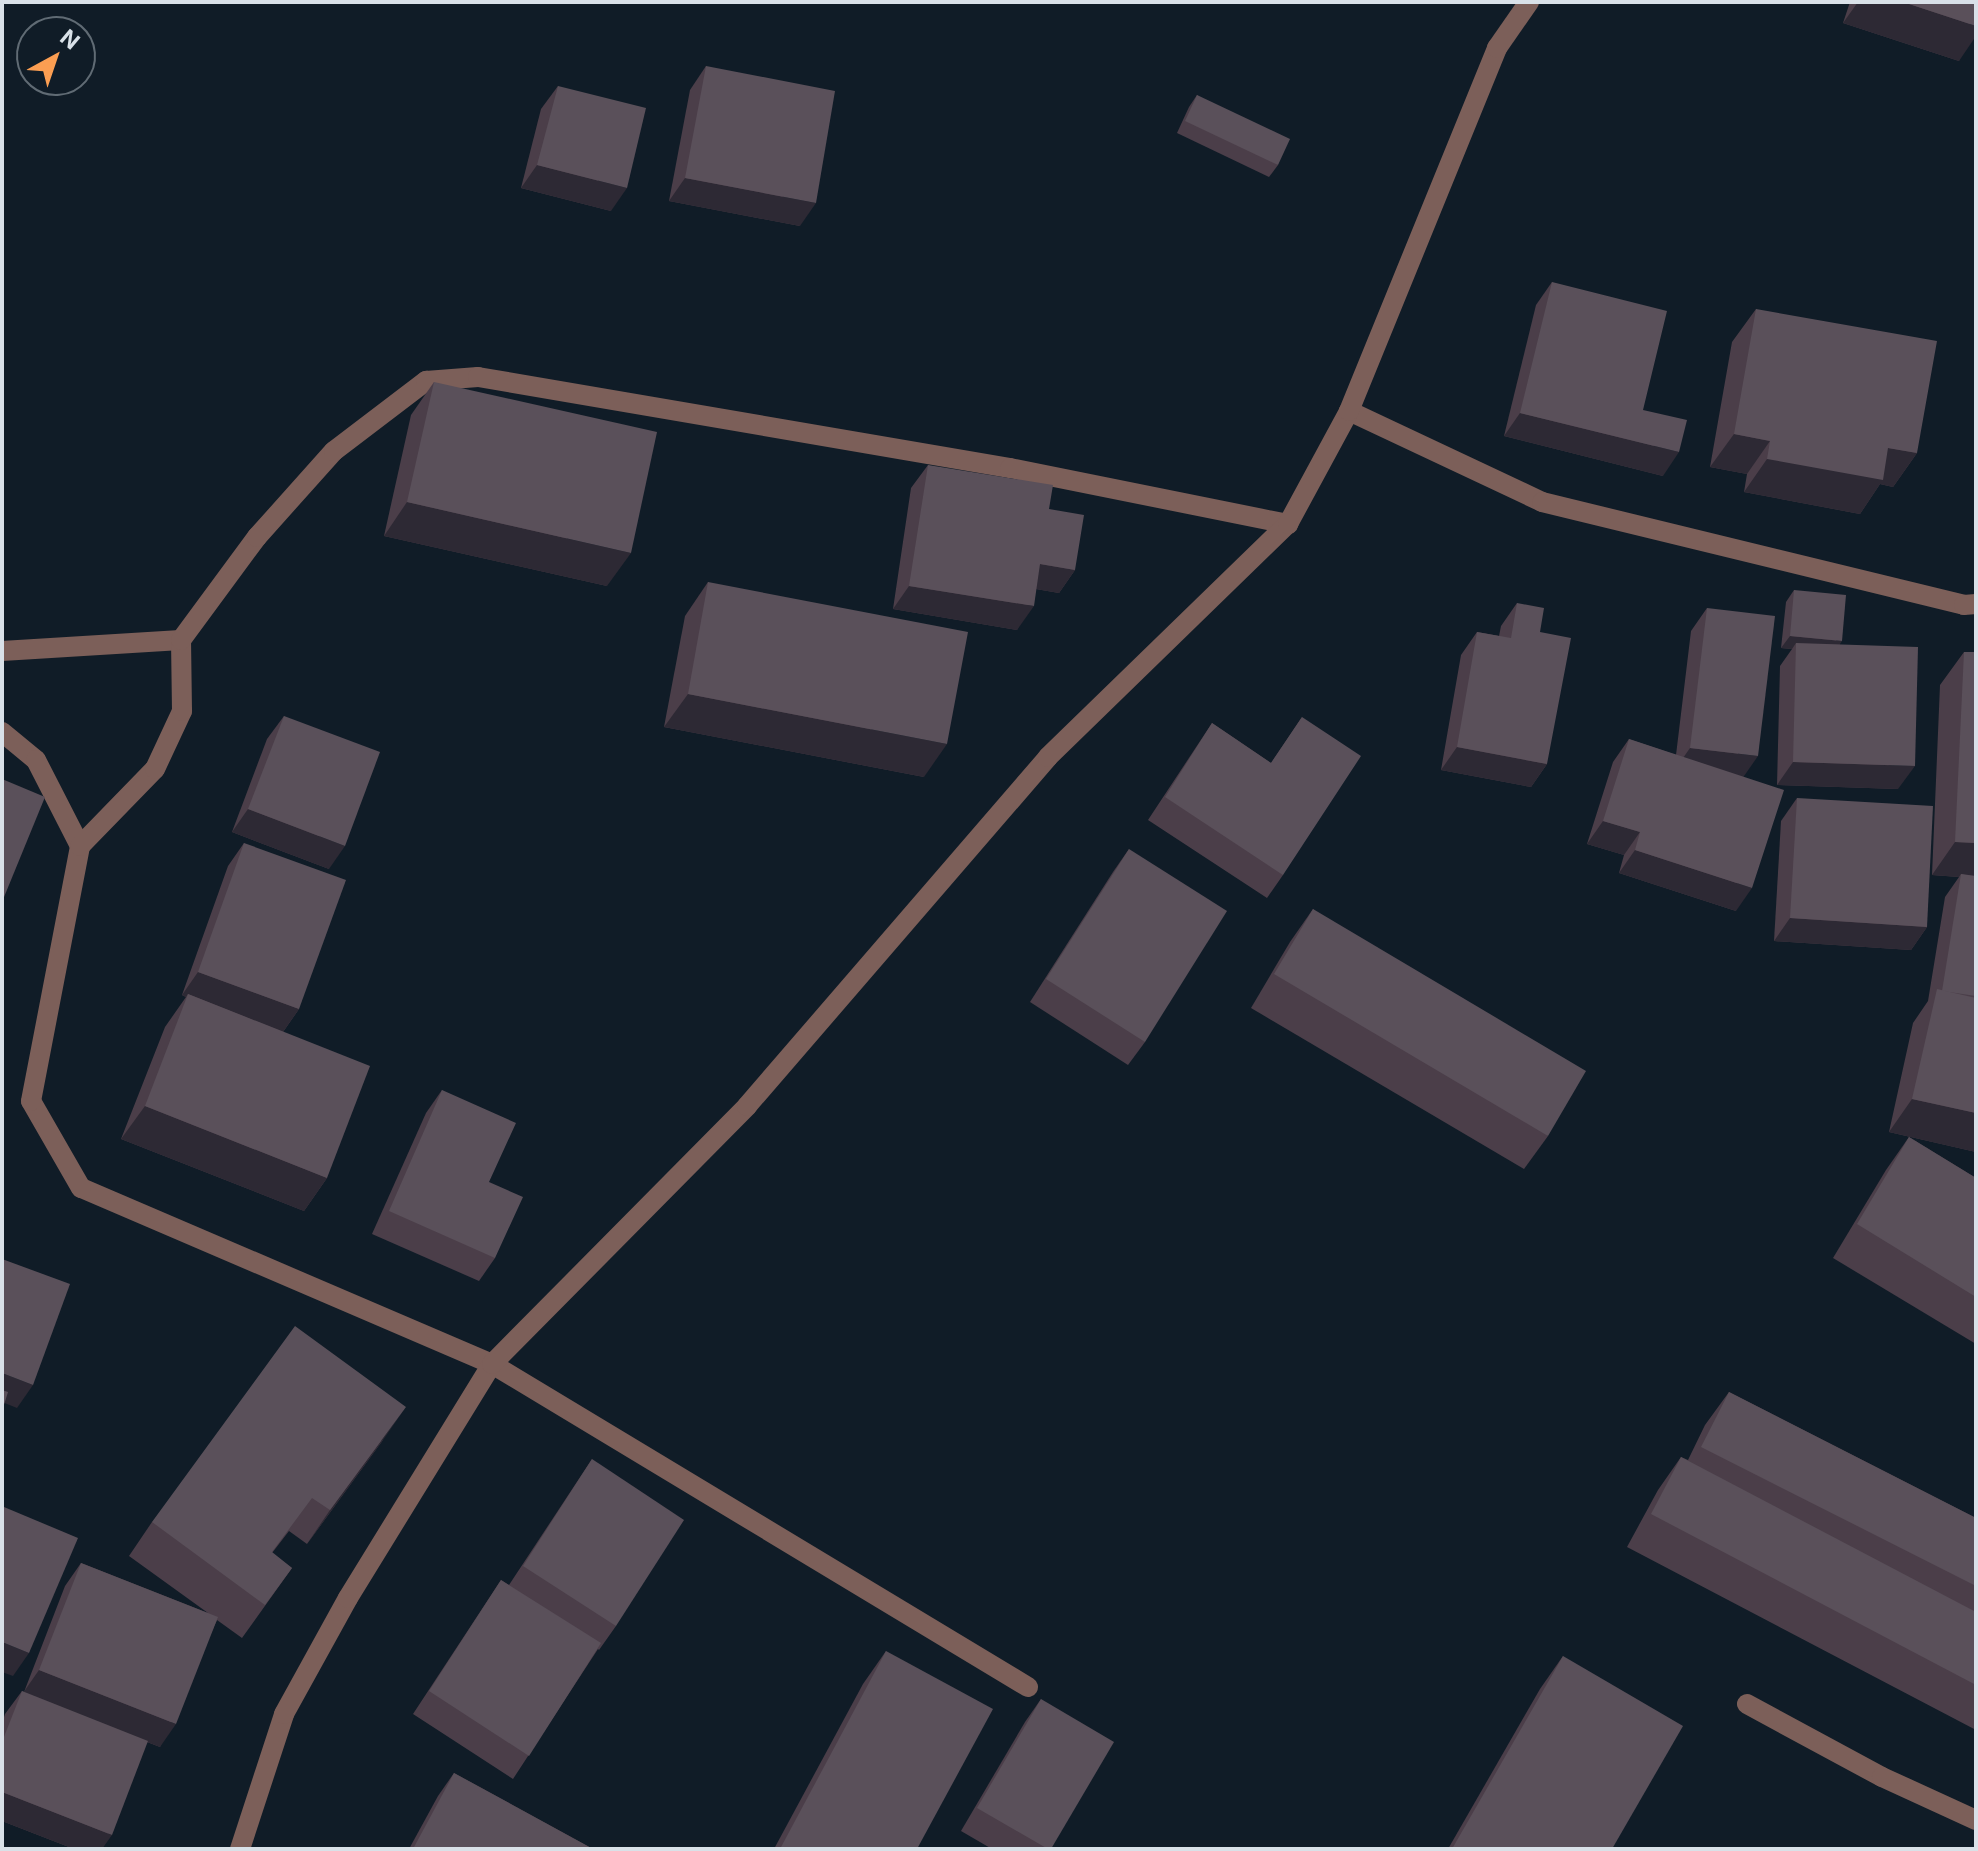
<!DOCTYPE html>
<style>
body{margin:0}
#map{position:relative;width:1978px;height:1851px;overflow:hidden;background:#101c27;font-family:Inter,sans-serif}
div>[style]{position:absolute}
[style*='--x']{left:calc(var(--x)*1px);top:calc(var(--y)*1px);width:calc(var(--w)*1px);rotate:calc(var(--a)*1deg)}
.minor>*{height:20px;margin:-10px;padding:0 10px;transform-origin:10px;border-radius:10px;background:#7c5f59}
.wall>*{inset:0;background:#4b3e49}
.shaded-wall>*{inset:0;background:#2d2934}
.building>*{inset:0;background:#5a505a}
span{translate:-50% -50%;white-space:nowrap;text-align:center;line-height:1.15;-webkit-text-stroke:6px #101c27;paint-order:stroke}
.frame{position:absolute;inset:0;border:4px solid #d9e1e8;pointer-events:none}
.north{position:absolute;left:16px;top:16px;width:80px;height:80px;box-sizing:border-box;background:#101c27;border:2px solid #606b74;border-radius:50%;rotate:40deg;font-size:22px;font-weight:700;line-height:32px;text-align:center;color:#d9e1e8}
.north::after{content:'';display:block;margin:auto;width:28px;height:36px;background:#fb9e52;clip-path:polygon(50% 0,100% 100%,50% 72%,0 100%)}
</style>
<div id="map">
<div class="minor">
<div style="--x:1349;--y:411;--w:213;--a:25.2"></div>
<div style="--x:1542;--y:502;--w:434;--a:13.7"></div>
<div style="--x:1964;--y:605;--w:12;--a:-5"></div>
<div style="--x:2;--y:651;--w:179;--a:-3.5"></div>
<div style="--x:2;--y:732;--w:44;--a:39.5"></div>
<div style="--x:36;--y:760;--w:97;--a:62.9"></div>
<div style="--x:1028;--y:1687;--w:626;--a:-148.93"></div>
<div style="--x:492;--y:1364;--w:447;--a:-156.8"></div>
<div style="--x:81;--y:1188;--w:100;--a:-119.9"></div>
<div style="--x:31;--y:1101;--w:260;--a:-79.1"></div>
<div style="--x:80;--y:846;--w:107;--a:-45.8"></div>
<div style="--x:155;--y:769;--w:64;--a:-65"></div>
<div style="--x:182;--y:711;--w:71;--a:-90.8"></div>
<div style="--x:181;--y:640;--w:128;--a:-53.6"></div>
<div style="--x:257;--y:537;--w:115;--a:-48.2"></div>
<div style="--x:334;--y:451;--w:116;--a:-37.3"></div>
<div style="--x:426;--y:381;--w:52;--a:-4.4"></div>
<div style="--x:478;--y:377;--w:540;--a:9.71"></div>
<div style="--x:1010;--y:468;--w:284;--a:11.4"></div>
<div style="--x:1747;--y:1704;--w:153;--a:28.4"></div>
<div style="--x:1882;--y:1777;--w:103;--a:24.6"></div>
<div style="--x:240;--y:1849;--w:142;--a:-71.9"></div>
<div style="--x:284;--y:1714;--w:132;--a:-61.1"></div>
<div style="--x:348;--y:1598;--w:275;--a:-58.4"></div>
<div style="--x:492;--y:1364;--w:363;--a:-45.3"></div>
<div style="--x:747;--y:1106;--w:461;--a:-49.2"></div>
<div style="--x:1048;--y:757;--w:334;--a:-44.2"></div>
<div style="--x:1288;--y:524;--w:128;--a:-61.6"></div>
<div style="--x:1349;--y:411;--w:392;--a:-67.8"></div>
<div style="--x:1497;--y:48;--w:56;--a:-55.2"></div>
</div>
<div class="wall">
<div style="clip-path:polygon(1850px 2px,1976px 2px,1959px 61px,1843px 23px)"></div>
<div style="clip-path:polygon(706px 66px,800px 226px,669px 201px,690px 90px)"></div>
<div style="clip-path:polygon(558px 86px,611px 211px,521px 188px,541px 109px)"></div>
<div style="clip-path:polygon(1197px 95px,1278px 165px,1269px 177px,1177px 133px,1189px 107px)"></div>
<div style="clip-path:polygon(1552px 282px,1643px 410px,1663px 476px,1504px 436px,1536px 305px)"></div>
<div style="clip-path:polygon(1756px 309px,1917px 453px,1893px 487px,1880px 484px,1860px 514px,1744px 492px,1747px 474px,1710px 467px,1732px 342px)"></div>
<div style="clip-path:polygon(434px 382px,607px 586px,384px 536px,411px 415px)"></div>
<div style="clip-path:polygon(928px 465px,1049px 509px,1075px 570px,1059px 593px,1036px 589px,1017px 630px,893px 609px,911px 488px)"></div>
<div style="clip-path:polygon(708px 582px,924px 777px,664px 727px,685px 616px)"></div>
<div style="clip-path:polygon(1794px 590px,1840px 645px,1898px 789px,1777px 785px,1780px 666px,1792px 649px,1781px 648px,1786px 602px)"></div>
<div style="clip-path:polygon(1517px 603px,1540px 632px,1547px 764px,1531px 787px,1441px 770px,1461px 655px,1477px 632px,1499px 636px,1501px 626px)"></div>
<div style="clip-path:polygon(1707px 608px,1743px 777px,1736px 911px,1619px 873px,1624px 855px,1587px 844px,1613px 762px,1629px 739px,1676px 755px,1691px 631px)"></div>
<div style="clip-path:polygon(1964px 652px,1976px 652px,1976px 1152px,1889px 1132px,1913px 1023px,1928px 1001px,1945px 897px,1959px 877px,1932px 875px,1940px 685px)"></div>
<div style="clip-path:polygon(284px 716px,329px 869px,232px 832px,267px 739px)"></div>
<div style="clip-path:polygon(1302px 717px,1283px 875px,1267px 898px,1148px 820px,1212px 723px,1271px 763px)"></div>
<div style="clip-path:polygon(1797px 798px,1927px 927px,1911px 950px,1774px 941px,1781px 821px)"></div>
<div style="clip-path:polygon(244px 843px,299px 1009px,283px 1032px,327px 1178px,304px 1211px,121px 1139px,165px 1027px,186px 997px,182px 995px,228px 866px)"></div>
<div style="clip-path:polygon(1129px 849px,1145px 1042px,1128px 1065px,1030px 1002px,1113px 872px)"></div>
<div style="clip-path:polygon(1313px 909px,1548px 1136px,1524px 1169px,1251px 1008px,1290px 942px)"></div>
<div style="clip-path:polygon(442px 1090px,489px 1182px,495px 1258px,479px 1281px,372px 1234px,426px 1113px)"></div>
<div style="clip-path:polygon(1909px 1137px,1976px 1178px,1976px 1344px,1833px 1258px,1886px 1170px)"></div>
<div style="clip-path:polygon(1729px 1392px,1976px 1518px,1976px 1730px,1627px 1547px,1658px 1490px,1681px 1457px,1688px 1460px,1705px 1425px)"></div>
<div style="clip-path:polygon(383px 1440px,307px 1544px,289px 1531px,272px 1553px,292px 1568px,242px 1638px,217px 1620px,160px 1747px,147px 1742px,102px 1849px,74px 1849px,2px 1821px,2px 1723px,5px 1714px,22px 1691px,24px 1692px,65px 1586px,81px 1563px,208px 1613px,129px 1556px,152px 1522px)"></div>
<div style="clip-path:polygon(592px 1459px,616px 1626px,599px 1650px,598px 1649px,513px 1779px,413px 1714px,501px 1580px,509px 1585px)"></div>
<div style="clip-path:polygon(886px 1651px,917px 1849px,774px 1849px,863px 1684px)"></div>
<div style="clip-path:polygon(1563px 1656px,1612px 1849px,1448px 1849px,1540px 1689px)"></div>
<div style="clip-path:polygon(1041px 1699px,1051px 1849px,992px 1849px,961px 1831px,1025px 1722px)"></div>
<div style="clip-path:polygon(454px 1773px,593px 1849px,409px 1849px,438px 1796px)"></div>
</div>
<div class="shaded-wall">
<div style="clip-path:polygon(1858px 2px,1903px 2px,1976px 26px,1976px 36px,1959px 61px,1843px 23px)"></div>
<div style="clip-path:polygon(537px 165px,627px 188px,611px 211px,521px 188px)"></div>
<div style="clip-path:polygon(685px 178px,816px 203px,800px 226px,669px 201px)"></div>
<div style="clip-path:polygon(1520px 413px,1679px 452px,1663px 476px,1504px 436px)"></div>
<div style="clip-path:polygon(1734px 434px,1770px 441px,1747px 474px,1710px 467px)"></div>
<div style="clip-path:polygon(1888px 448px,1917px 453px,1893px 487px,1880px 484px,1860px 514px,1744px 492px,1767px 459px)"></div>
<div style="clip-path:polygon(407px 502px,631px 553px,607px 586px,384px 536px)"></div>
<div style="clip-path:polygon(1040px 564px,1075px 570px,1059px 593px,1024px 587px)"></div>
<div style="clip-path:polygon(909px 586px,1034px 606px,1017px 630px,893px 609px)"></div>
<div style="clip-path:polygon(1790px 636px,1842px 641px,1834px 653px,1796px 643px,1792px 649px,1781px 648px)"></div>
<div style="clip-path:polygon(688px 694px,947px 744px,924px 777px,664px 727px)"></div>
<div style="clip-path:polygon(1457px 747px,1547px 764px,1531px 787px,1441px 770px)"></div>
<div style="clip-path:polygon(1690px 748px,1758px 756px,1742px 779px,1674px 771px)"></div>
<div style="clip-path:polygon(1793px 762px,1915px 766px,1898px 789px,1777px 785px)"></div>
<div style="clip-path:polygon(248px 809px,345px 846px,329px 869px,232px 832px)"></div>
<div style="clip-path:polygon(1603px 821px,1640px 832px,1624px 855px,1587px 844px)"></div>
<div style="clip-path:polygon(1955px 842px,1976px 843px,1976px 877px,1961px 874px,1959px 877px,1932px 875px)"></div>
<div style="clip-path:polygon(1635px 850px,1752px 888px,1736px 911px,1619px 873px)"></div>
<div style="clip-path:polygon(1790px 918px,1927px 927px,1911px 950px,1774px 941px)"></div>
<div style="clip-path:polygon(198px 972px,299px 1009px,283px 1032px,188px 994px,186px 997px,182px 995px)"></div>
<div style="clip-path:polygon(1912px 1099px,1976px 1113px,1976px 1152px,1889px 1132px)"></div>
<div style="clip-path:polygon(145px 1106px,327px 1178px,304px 1211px,121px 1139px)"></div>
<div style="clip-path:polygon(2px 1373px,33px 1385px,17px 1408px,2px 1402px)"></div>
<div style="clip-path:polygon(406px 1407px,383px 1440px,307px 1544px,330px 1510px)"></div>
<div style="clip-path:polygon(2px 1642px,29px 1653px,13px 1676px,2px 1672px)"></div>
<div style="clip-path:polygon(39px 1670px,176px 1724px,160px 1747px,23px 1693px)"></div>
<div style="clip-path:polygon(2px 1792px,112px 1835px,102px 1849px,74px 1849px,2px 1821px)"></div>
</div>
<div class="building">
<div style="clip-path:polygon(1903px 2px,1976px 2px,1976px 26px)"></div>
<div style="clip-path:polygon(706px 66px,835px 91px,816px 203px,685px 178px)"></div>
<div style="clip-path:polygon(558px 86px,646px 108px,627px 188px,537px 165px)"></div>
<div style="clip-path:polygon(1197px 95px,1290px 139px,1278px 165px,1185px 121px)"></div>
<div style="clip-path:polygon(1552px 282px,1667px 311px,1643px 410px,1687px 420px,1679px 452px,1520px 413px)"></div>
<div style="clip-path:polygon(1756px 309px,1937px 341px,1917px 453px,1888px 448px,1883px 480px,1767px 459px,1770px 441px,1734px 434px)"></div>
<div style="clip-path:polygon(434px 382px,657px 432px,631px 553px,407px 502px)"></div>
<div style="clip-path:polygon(928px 465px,1053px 485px,1049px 509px,1084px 515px,1075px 570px,1040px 564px,1034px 606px,909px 586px)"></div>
<div style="clip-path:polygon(708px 582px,968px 632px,947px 744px,688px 694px)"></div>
<div style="clip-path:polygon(1794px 590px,1846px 595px,1842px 641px,1790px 636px)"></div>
<div style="clip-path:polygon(1517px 603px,1544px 608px,1540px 632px,1571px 638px,1547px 764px,1457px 747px,1477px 632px,1511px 638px)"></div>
<div style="clip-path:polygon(1707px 608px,1775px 616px,1758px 756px,1690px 748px)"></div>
<div style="clip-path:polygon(1796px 643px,1918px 647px,1915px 766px,1793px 762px)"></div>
<div style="clip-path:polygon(1964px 652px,1976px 652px,1976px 843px,1955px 842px)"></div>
<div style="clip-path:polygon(284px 716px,380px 752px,345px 846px,248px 809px)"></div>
<div style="clip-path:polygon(1302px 717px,1361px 756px,1283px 875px,1165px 797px,1212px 723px,1271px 763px)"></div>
<div style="clip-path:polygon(1629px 739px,1784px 790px,1752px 888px,1635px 850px,1640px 832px,1603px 821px)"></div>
<div style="clip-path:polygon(2px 779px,45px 797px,2px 902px)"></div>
<div style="clip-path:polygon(1797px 798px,1933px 806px,1927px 927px,1790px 918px)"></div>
<div style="clip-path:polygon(244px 843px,346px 880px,299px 1009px,198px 972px)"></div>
<div style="clip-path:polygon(1129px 849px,1227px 911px,1145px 1042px,1046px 979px)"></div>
<div style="clip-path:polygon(1961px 874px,1976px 876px,1976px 996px,1942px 991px)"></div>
<div style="clip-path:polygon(1313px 909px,1586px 1071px,1548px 1136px,1274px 974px)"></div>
<div style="clip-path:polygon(1937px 989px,1976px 998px,1976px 1113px,1912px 1099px)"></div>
<div style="clip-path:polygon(188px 994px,370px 1066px,327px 1178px,145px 1106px)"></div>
<div style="clip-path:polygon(442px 1090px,516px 1123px,489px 1182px,523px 1197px,495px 1258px,389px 1211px)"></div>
<div style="clip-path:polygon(1909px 1137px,1976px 1178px,1976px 1297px,1857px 1224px)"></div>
<div style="clip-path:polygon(2px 1259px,70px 1284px,33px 1385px,2px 1373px)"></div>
<div style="clip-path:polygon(295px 1326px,406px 1407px,330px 1510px,312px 1498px,272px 1552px,292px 1568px,265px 1605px,152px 1522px)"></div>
<div style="clip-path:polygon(2px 1390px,8px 1392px,2px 1411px)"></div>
<div style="clip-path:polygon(1729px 1392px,1976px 1518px,1976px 1586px,1701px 1447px)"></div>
<div style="clip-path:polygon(1681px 1457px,1976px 1612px,1976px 1685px,1651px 1514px)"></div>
<div style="clip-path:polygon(592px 1459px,684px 1520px,616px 1626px,523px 1566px)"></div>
<div style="clip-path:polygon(4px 1507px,78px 1538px,29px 1653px,2px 1642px,2px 1512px)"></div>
<div style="clip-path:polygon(81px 1563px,218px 1617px,176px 1724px,39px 1670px)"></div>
<div style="clip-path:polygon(501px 1580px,601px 1643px,529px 1756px,429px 1691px)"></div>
<div style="clip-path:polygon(886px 1651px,993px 1709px,917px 1849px,780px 1849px)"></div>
<div style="clip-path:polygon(1563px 1656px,1683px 1726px,1612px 1849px,1452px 1849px)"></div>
<div style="clip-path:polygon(22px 1691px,148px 1741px,112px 1835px,2px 1792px,2px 1742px)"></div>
<div style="clip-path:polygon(1041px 1699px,1114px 1742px,1051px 1849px,1048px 1849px,977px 1808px)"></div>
<div style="clip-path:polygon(454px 1773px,593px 1849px,413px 1849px)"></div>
</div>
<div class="frame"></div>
<div class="north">N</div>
</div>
